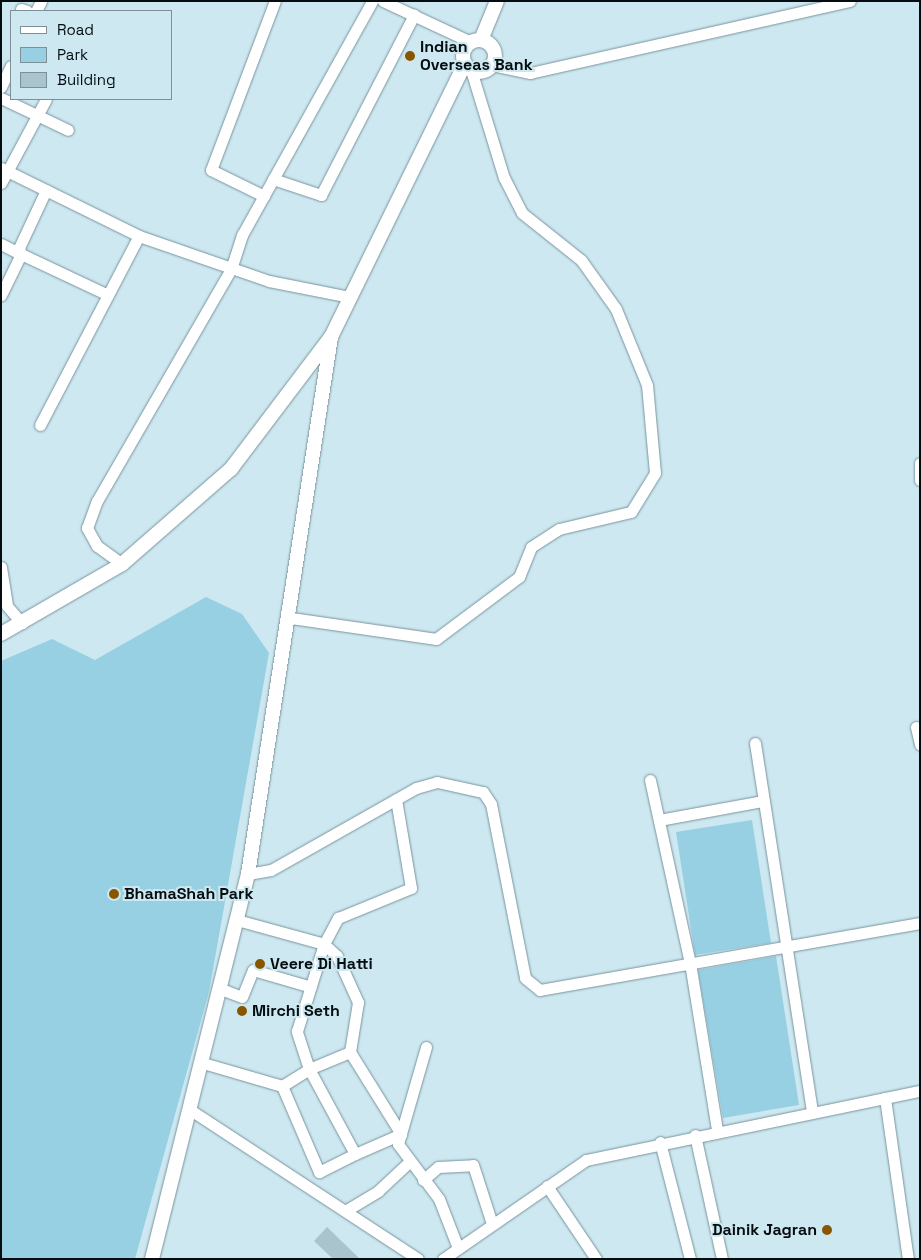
<!DOCTYPE html>
<style>
body{margin:0}
#map{position:relative;width:921px;height:1260px;overflow:hidden;background:#cde8f1;font-family:"Space Grotesk",sans-serif}
div>[style]{position:absolute}
[style*='--x']{left:calc(var(--x)*1px);top:calc(var(--y)*1px);width:calc(var(--w)*1px);rotate:calc(var(--a)*1deg)}
.green>*{inset:0;background:#98d0e3}
.building>*{inset:0;background:#aac4cd}
.roads{filter:drop-shadow(0 0 1px #7a939c) drop-shadow(0 0 1px #7a939c)}
.minor>*{height:11px;margin:-5.5px;padding:0 5.5px;transform-origin:5.5px;border-radius:5.5px;background:#fff}
.tertiary>*{height:14px;margin:-7px;padding:0 7px;transform-origin:7px;border-radius:7px;background:#fff}
.tertiary>.ring{margin:-7px;padding:0;box-sizing:content-box;background:none;border:14px solid #fff;border-radius:50%}
.dots>*{width:14px;height:14px;translate:-50% -50%;box-sizing:border-box;border:2px solid #cde8f1;border-radius:50%}
span{translate:-50% -50%;white-space:nowrap;text-align:center;line-height:1.15;-webkit-text-stroke:4px #cde8f1;paint-order:stroke}
.poi-label{font-size:16px;color:#050d10;font-weight:700}
.left{translate:0 -50%;text-align:left}
.right{translate:-100% -50%;text-align:right}
.frame{position:absolute;inset:0;border:2px solid #050d10;pointer-events:none}
.legend{position:absolute;left:10px;top:10px;width:162px;height:90px;box-sizing:border-box;background:#cde8f1;border:1px solid #7d9097;margin:0;padding:6px 9px;list-style:none;font-size:15px;color:#050d10}
.legend li{display:flex;align-items:center;gap:10px;height:25px}
.legend b{width:25px;border:1px solid #7d9097}
</style>
<div id="map">
<div class="green">
<div style="clip-path:polygon(206px 597px,242px 614px,269px 653px,209px 992px,135px 1259px,1px 1259px,1px 661px,52px 639px,95px 660px)"></div>
<div style="clip-path:polygon(752px 820px,771px 943px,695px 955px,676px 832px)"></div>
<div style="clip-path:polygon(776px 956px,799px 1105px,723px 1118px,698px 970px)"></div>
</div>
<div class="building">
<div style="clip-path:polygon(327px 1227px,360px 1259px,333px 1259px,314px 1241px)"></div>
</div>
<div class="roads">
<div class="minor">
<div style="--x:383;--y:1;--w:97;--a:25"></div>
<div style="--x:21;--y:9;--w:6;--a:18"></div>
<div style="--x:36;--y:11;--w:11;--a:-63"></div>
<div style="--x:492;--y:65;--w:39;--a:12"></div>
<div style="--x:530;--y:73;--w:328;--a:-12.7"></div>
<div style="--x:1;--y:87;--w:23;--a:-65"></div>
<div style="--x:1;--y:98;--w:74;--a:25.5"></div>
<div style="--x:1;--y:168;--w:154;--a:26.2"></div>
<div style="--x:139;--y:236;--w:138;--a:19.1"></div>
<div style="--x:269;--y:281;--w:83;--a:11.2"></div>
<div style="--x:273;--y:179;--w:51;--a:18.4"></div>
<div style="--x:321;--y:195;--w:203;--a:-62.7"></div>
<div style="--x:1;--y:183;--w:95;--a:-61.8"></div>
<div style="--x:46;--y:190;--w:64;--a:115"></div>
<div style="--x:19;--y:248;--w:6;--a:72"></div>
<div style="--x:21;--y:254;--w:96;--a:25.2"></div>
<div style="--x:264;--y:196;--w:59;--a:-153.9"></div>
<div style="--x:211;--y:170;--w:181;--a:-69.3"></div>
<div style="--x:1;--y:244;--w:22;--a:27"></div>
<div style="--x:21;--y:254;--w:46;--a:116"></div>
<div style="--x:40;--y:425;--w:213;--a:-62.4"></div>
<div style="--x:920;--y:463;--w:17;--a:90"></div>
<div style="--x:122;--y:564;--w:31;--a:-144"></div>
<div style="--x:97;--y:546;--w:21;--a:-119"></div>
<div style="--x:87;--y:528;--w:29;--a:-70"></div>
<div style="--x:97;--y:501;--w:268;--a:-60"></div>
<div style="--x:231;--y:269;--w:36;--a:-72"></div>
<div style="--x:242;--y:235;--w:268;--a:-60.9"></div>
<div style="--x:1;--y:567;--w:39;--a:81"></div>
<div style="--x:7;--y:606;--w:23;--a:49"></div>
<div style="--x:291;--y:618;--w:147;--a:8.2"></div>
<div style="--x:436;--y:639;--w:104;--a:-36.8"></div>
<div style="--x:519;--y:577;--w:32;--a:-68"></div>
<div style="--x:531;--y:547;--w:33;--a:-33"></div>
<div style="--x:559;--y:529;--w:74;--a:-13.3"></div>
<div style="--x:631;--y:512;--w:46;--a:-58.4"></div>
<div style="--x:655;--y:473;--w:88;--a:-95.2"></div>
<div style="--x:647;--y:385;--w:82;--a:-112.2"></div>
<div style="--x:616;--y:309;--w:60;--a:-125.5"></div>
<div style="--x:581;--y:260;--w:75;--a:-141.5"></div>
<div style="--x:522;--y:213;--w:39;--a:-117"></div>
<div style="--x:504;--y:178;--w:113;--a:-107"></div>
<div style="--x:916;--y:727;--w:18;--a:77"></div>
<div style="--x:755;--y:743;--w:373;--a:81.2"></div>
<div style="--x:650;--y:780;--w:187;--a:77.7"></div>
<div style="--x:690;--y:963;--w:169;--a:80.8"></div>
<div style="--x:659;--y:820;--w:106;--a:-10.4"></div>
<div style="--x:248;--y:874;--w:23;--a:-10"></div>
<div style="--x:271;--y:870;--w:167;--a:-29.5"></div>
<div style="--x:416;--y:788;--w:22;--a:-16"></div>
<div style="--x:437;--y:782;--w:47;--a:12.3"></div>
<div style="--x:483;--y:792;--w:14;--a:56"></div>
<div style="--x:491;--y:804;--w:177;--a:78.9"></div>
<div style="--x:525;--y:978;--w:19;--a:39"></div>
<div style="--x:540;--y:990;--w:386;--a:-10"></div>
<div style="--x:237;--y:920;--w:90;--a:15.4"></div>
<div style="--x:324;--y:944;--w:30;--a:-62"></div>
<div style="--x:338;--y:918;--w:79;--a:-22.3"></div>
<div style="--x:411;--y:888;--w:90;--a:-99.6"></div>
<div style="--x:221;--y:989;--w:22;--a:21"></div>
<div style="--x:242;--y:997;--w:29;--a:-68"></div>
<div style="--x:253;--y:970;--w:60;--a:16.3"></div>
<div style="--x:426;--y:1047;--w:101;--a:106.1"></div>
<div style="--x:398;--y:1144;--w:69;--a:53.3"></div>
<div style="--x:439;--y:1199;--w:53;--a:68.8"></div>
<div style="--x:350;--y:1052;--w:97;--a:58.1"></div>
<div style="--x:401;--y:1134;--w:50;--a:156.5"></div>
<div style="--x:355;--y:1154;--w:97;--a:-118.4"></div>
<div style="--x:309;--y:1069;--w:44;--a:-22.5"></div>
<div style="--x:203;--y:1063;--w:82;--a:16.2"></div>
<div style="--x:282;--y:1086;--w:32;--a:-32"></div>
<div style="--x:309;--y:1069;--w:40;--a:-108"></div>
<div style="--x:297;--y:1031;--w:91;--a:-72.8"></div>
<div style="--x:324;--y:944;--w:18;--a:43"></div>
<div style="--x:337;--y:956;--w:51;--a:65.5"></div>
<div style="--x:358;--y:1002;--w:51;--a:99.1"></div>
<div style="--x:282;--y:1086;--w:94;--a:66.7"></div>
<div style="--x:319;--y:1172;--w:40;--a:-26.6"></div>
<div style="--x:885;--y:1098;--w:163;--a:81.9"></div>
<div style="--x:192;--y:1111;--w:270;--a:33.2"></div>
<div style="--x:695;--y:1135;--w:127;--a:77.7"></div>
<div style="--x:660;--y:1142;--w:121;--a:75.6"></div>
<div style="--x:423;--y:1180;--w:20;--a:-41"></div>
<div style="--x:438;--y:1167;--w:35;--a:-3"></div>
<div style="--x:473;--y:1165;--w:62;--a:72.1"></div>
<div style="--x:547;--y:1186;--w:88;--a:56.1"></div>
<div style="--x:345;--y:1211;--w:39;--a:-31"></div>
<div style="--x:378;--y:1191;--w:41;--a:-43"></div>
<div style="--x:443;--y:1259;--w:174;--a:-34.7"></div>
<div style="--x:586;--y:1160;--w:341;--a:-11.7"></div>
</div>
<div class="tertiary">
<div style="--x:481;--y:40;--w:42;--a:-67.7"></div>
<div class="ring" style="left:463px;top:40px;width:18px;height:18px"></div>
<div style="--x:1;--y:634;--w:140;--a:-30"></div>
<div style="--x:122;--y:564;--w:145;--a:-41.1"></div>
<div style="--x:231;--y:469;--w:166;--a:-52.9"></div>
<div style="--x:331;--y:337;--w:304;--a:-63.9"></div>
<div style="--x:152;--y:1259;--w:397;--a:-76"></div>
<div style="--x:248;--y:874;--w:543;--a:-81.21"></div>
</div>
</div>
<div class="dots">
<div style="left:410px;top:56px;background:#895600"></div>
<div style="left:114px;top:894px;background:#895600"></div>
<div style="left:260px;top:964px;background:#895600"></div>
<div style="left:242px;top:1011px;background:#895600"></div>
<div style="left:827px;top:1230px;background:#895600"></div>
</div>
<div class="poi-label">
<span class="left" style="left:420px;top:56px">Indian<br>Overseas Bank</span>
<span class="left" style="left:124px;top:894px">BhamaShah Park</span>
<span class="left" style="left:270px;top:964px">Veere Di Hatti</span>
<span class="left" style="left:252px;top:1011px">Mirchi Seth</span>
<span class="right" style="left:817px;top:1230px">Dainik Jagran</span>
</div>
<div class="frame"></div>
<ul class="legend">
<li><b style="height:6px;background:#fff"></b>Road</li>
<li><b style="height:14px;background:#98d0e3"></b>Park</li>
<li><b style="height:14px;background:#aac4cd"></b>Building</li>
</ul>
</div>
